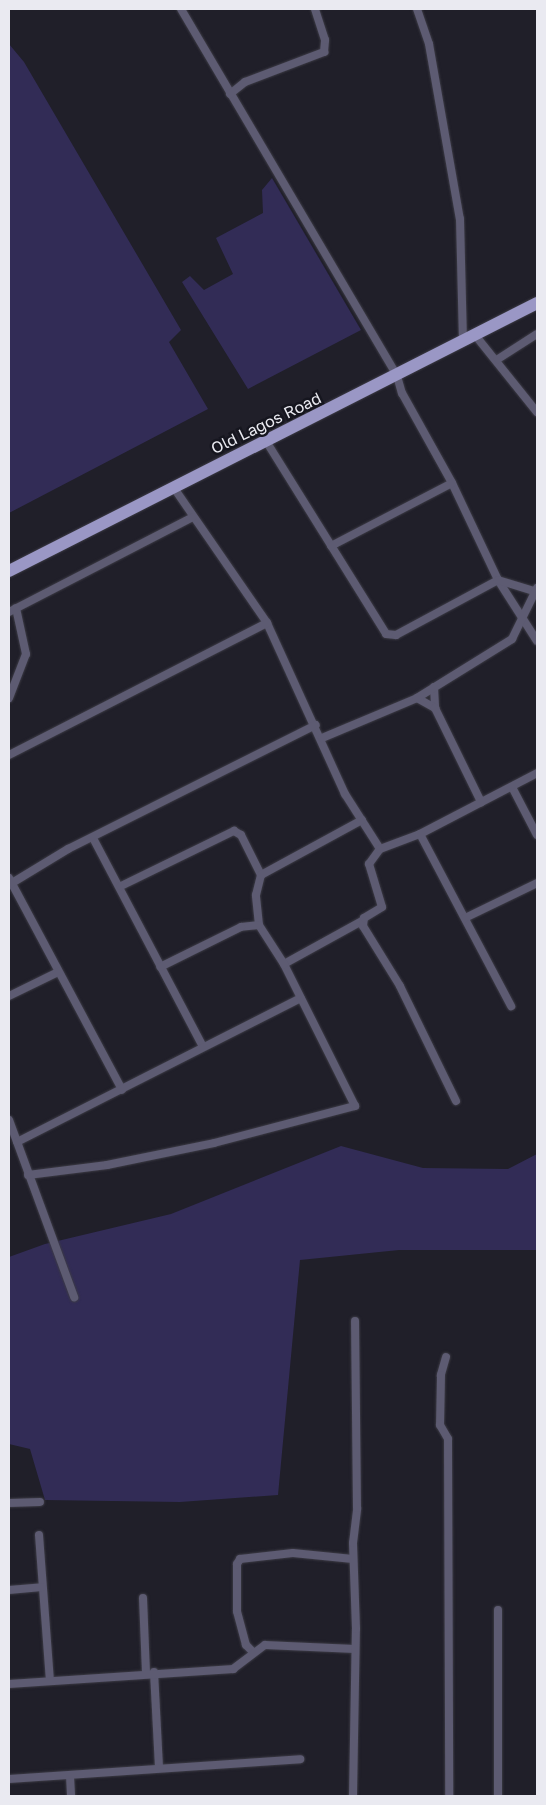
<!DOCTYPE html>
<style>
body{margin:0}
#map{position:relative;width:546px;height:1805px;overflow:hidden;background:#201f29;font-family:"Golos Text",sans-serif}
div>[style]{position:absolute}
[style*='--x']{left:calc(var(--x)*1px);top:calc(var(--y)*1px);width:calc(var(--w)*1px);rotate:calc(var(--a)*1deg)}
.green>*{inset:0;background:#322c56}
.roads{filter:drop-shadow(0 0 1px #3c3b45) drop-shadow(0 0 1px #3c3b45)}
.minor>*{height:8px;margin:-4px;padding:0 4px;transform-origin:4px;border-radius:4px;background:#5d5b72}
.primary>*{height:12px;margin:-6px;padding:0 6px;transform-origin:6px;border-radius:6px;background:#9a97c5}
span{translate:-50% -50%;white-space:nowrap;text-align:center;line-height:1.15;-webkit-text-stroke:5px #16161f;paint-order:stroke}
.street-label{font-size:16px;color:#eaeaf1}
.frame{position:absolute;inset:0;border:10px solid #eaeaf1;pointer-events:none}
</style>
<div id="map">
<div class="green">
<div style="clip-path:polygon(9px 44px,24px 62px,181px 330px,169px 342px,208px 409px,9px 513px)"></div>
<div style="clip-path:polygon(272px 178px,361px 330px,248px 389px,182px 282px,190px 276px,204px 290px,233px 274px,216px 238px,263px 213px,262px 190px)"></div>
<div style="clip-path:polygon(341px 1146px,423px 1168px,508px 1169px,537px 1154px,537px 1250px,399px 1250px,300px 1260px,278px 1495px,180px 1502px,45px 1500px,30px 1449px,9px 1444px,9px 1257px,45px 1244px,171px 1214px)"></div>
</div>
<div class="roads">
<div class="minor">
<div style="--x:181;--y:9;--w:426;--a:59.5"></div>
<div style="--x:397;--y:376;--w:18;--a:74"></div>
<div style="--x:402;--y:393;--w:103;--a:60.9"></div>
<div style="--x:452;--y:483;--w:107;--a:64.6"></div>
<div style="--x:498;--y:580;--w:72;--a:57.4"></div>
<div style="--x:417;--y:9;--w:37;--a:71"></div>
<div style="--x:429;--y:44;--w:178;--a:80"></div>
<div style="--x:460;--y:219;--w:122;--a:88.6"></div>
<div style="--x:230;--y:94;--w:19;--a:-39"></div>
<div style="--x:245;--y:82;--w:85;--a:-20.8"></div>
<div style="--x:324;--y:52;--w:12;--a:-85"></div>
<div style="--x:325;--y:40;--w:33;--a:-108"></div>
<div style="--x:475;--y:335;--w:99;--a:51.2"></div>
<div style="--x:498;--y:359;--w:46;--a:-32.7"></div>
<div style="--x:266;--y:441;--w:227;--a:58.1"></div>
<div style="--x:386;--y:634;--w:10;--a:6"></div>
<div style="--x:396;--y:635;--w:116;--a:-28.3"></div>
<div style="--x:498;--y:580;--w:37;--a:17"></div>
<div style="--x:174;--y:488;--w:164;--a:55.4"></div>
<div style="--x:267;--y:623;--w:188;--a:65.5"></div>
<div style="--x:345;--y:794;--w:65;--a:57.5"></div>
<div style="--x:331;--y:546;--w:136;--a:-27.5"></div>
<div style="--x:9;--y:612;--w:207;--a:-27.3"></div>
<div style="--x:434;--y:687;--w:21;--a:87"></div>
<div style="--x:9;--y:698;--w:47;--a:-68.9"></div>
<div style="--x:26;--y:654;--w:47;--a:-102.3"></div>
<div style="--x:417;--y:698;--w:21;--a:29"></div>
<div style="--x:435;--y:708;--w:105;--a:63.9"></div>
<div style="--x:322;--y:738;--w:103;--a:-22.8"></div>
<div style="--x:417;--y:698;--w:112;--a:-31.8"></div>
<div style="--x:512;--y:639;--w:57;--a:-63.9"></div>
<div style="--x:9;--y:755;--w:290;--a:-27.1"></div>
<div style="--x:512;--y:787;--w:54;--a:62.5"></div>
<div style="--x:420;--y:834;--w:195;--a:62.1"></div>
<div style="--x:93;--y:838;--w:236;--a:62.2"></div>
<div style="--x:9;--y:878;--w:240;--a:61.9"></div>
<div style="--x:12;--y:883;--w:66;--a:-31.3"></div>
<div style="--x:68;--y:849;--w:277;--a:-26.6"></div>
<div style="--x:121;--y:886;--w:126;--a:-26"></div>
<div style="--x:234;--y:831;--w:8;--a:30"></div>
<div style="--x:241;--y:835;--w:45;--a:63.4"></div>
<div style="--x:465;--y:918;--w:80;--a:-25.9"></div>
<div style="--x:259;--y:925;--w:30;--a:-96"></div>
<div style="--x:256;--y:895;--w:21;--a:-76"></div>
<div style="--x:261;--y:875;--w:115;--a:-28.6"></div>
<div style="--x:284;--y:964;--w:89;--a:-28.9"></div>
<div style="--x:9;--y:996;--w:55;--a:-26.1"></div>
<div style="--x:456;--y:1101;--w:128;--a:-116"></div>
<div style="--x:400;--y:986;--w:70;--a:-121.7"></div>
<div style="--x:363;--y:926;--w:8;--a:-83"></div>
<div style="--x:364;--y:918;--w:21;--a:-31"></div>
<div style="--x:382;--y:907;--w:45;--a:-106.8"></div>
<div style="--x:369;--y:864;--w:19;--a:-54"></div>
<div style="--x:380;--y:849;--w:43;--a:-20.6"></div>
<div style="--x:420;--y:834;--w:132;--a:-27.5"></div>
<div style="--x:9;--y:1120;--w:189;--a:69.8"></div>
<div style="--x:17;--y:1142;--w:318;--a:-26.9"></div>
<div style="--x:28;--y:1175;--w:80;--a:-7.2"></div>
<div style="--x:107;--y:1165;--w:109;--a:-11.6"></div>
<div style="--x:214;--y:1143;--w:146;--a:-14.7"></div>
<div style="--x:355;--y:1106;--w:159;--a:-116.6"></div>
<div style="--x:284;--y:964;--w:46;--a:-122.7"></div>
<div style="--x:259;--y:925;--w:18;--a:174"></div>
<div style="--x:241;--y:927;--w:90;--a:153.7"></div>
<div style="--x:446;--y:1357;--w:19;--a:106"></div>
<div style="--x:441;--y:1375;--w:50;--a:91.1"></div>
<div style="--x:440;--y:1425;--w:16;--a:60"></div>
<div style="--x:448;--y:1439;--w:357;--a:89.8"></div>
<div style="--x:9;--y:1503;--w:31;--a:-2"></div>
<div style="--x:39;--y:1535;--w:146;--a:85.7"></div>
<div style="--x:9;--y:1590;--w:33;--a:-5"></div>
<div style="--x:143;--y:1598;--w:75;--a:87.7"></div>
<div style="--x:498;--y:1610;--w:186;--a:90"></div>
<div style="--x:253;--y:1652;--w:10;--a:-135"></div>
<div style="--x:246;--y:1645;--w:35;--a:-105"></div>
<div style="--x:237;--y:1611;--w:47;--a:-90"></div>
<div style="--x:237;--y:1564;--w:6;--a:-59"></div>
<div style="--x:240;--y:1559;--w:53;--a:-6.5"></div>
<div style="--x:293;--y:1553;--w:60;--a:5.7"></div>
<div style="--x:154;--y:1672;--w:95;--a:87"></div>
<div style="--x:9;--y:1684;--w:225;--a:-3.8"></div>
<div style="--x:233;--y:1669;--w:40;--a:-37"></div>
<div style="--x:265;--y:1645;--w:90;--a:2.5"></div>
<div style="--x:70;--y:1776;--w:20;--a:87"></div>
<div style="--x:9;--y:1779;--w:292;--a:-3.9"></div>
<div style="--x:353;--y:1796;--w:167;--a:-89"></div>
<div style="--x:356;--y:1629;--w:86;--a:-92"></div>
<div style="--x:353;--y:1543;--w:35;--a:-83"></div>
<div style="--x:357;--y:1508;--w:187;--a:-90.6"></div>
</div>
<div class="primary">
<div style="--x:9;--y:571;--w:592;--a:-26.91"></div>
</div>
</div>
<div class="street-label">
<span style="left:266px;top:423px;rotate:-26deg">Old Lagos Road</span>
</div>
<div class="frame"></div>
</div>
